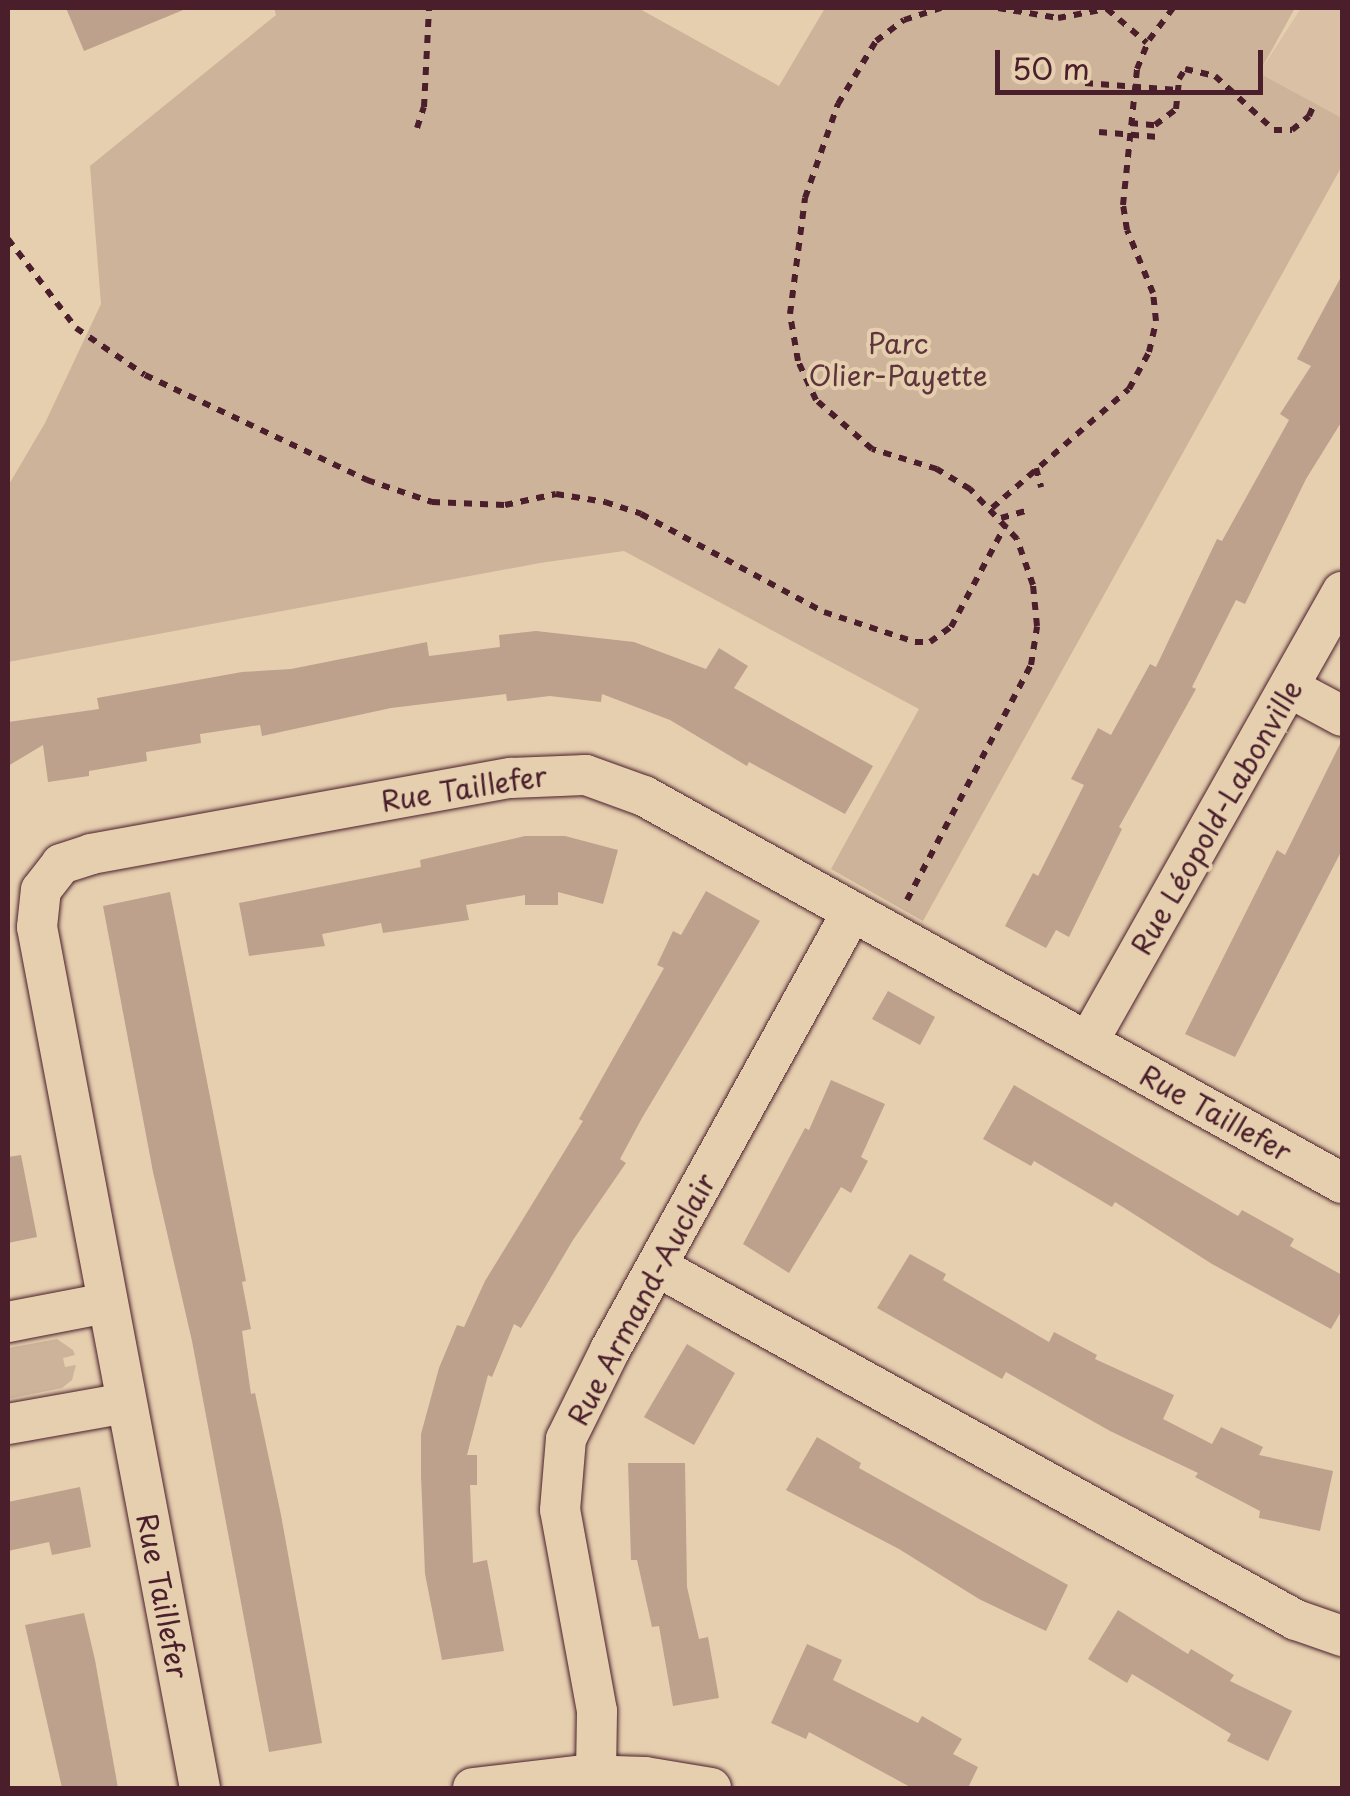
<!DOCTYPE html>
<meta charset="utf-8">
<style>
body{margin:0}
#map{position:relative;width:1350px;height:1796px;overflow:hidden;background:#e6cfaf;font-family:"Playpen Sans",sans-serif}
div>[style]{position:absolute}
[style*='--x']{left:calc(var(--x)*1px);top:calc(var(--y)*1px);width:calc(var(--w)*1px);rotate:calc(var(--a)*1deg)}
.built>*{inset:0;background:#dac1a5}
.green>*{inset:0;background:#cdb399}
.building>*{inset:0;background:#bda18d}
.path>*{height:6px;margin-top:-3px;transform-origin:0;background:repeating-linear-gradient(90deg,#4a1f2b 0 8px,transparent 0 16px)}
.roads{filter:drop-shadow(0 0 2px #4a1f2b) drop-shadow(0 0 2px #4a1f2b)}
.minor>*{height:40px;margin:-20px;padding:0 20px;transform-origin:20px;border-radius:20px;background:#e6cfaf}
span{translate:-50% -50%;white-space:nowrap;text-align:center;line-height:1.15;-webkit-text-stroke:8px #e6cfaf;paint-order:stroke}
.park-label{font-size:28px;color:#5e353c}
.street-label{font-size:28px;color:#4a1f2b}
.frame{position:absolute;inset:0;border:10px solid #4a1f2b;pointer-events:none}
.scale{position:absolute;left:995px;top:50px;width:268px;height:45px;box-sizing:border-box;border:5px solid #4a1f2b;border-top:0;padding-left:12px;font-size:30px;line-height:35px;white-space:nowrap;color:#4a1f2b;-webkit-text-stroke:8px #e6cfaf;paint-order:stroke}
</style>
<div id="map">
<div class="built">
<div style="clip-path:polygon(1301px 8px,1342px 8px,1342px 118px,1259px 73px)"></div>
</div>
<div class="green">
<div style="clip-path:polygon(274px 8px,638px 8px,779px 86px,825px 8px,1295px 8px,1259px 73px,1342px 118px,1342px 166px,923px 921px,831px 869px,919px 709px,624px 551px,540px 563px,8px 662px,8px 486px,45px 423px,101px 304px,90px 166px,276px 15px)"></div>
<div style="clip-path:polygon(57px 1339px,73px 1350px,75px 1355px,63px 1358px,65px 1367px,76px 1365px,72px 1380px,62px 1388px,8px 1399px,8px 1348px)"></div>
</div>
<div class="building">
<div style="clip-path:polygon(66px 8px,188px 8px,84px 51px)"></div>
<div style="clip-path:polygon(1342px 275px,1342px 421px,1306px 479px,1245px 604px,1236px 600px,1192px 687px,1196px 689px,1119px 827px,1122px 829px,1069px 937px,1056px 930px,1046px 948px,1005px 926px,1033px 873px,1038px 876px,1084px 785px,1071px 779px,1098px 728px,1111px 735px,1150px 664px,1156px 667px,1217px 539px,1222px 541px,1289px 420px,1280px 414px,1311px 366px,1297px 359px)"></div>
<div style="clip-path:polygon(536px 631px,634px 642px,706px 669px,719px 648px,748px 666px,734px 688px,873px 766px,845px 814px,749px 762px,747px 766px,670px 720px,602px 694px,601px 702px,550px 696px,507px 701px,506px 694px,391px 708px,262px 736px,260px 725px,200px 734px,201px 743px,146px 752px,147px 761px,89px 771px,89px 776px,48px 782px,43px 745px,8px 766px,8px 722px,99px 709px,97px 698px,242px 672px,291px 669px,427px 642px,429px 656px,500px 647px,499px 635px)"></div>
<div style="clip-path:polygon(1342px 740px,1342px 850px,1235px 1057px,1185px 1034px,1277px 850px,1285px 855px)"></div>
<div style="clip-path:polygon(525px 836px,565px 836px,618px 850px,603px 904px,558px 892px,558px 905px,525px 905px,525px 895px,466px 905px,469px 920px,383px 933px,381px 923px,322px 934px,325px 946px,249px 956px,239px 903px,421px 867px,420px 860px)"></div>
<div style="clip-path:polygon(706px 891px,760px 921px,642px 1118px,620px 1159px,626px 1163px,573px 1240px,521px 1328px,514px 1324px,492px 1377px,488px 1375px,467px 1455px,477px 1455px,477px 1485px,470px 1485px,473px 1563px,487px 1560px,504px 1651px,442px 1660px,425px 1574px,421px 1476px,421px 1434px,439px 1368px,457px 1325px,464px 1327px,485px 1281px,583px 1121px,579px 1119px,664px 968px,657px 965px,673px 931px,681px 935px)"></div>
<div style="clip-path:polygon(170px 892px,246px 1281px,242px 1282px,251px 1329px,242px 1331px,251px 1394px,255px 1393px,281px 1515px,322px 1743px,269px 1752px,192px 1341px,153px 1172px,103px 906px)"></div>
<div style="clip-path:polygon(888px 991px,935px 1017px,920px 1045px,872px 1019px)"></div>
<div style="clip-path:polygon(831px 1080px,885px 1104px,861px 1157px,868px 1161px,851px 1193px,841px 1187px,789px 1273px,743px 1244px,805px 1128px,809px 1130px)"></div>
<div style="clip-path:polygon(1014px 1085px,1238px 1216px,1242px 1210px,1294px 1239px,1290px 1246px,1342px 1275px,1342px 1310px,1331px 1329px,1212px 1264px,1115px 1202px,1112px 1207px,1034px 1161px,1031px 1166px,983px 1139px)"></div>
<div style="clip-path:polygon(21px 1155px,37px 1237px,8px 1243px,8px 1157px)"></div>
<div style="clip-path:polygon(910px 1254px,946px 1274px,943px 1280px,1049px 1342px,1054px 1332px,1097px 1355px,1095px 1359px,1174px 1395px,1163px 1419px,1212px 1444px,1221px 1427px,1263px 1447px,1259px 1455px,1333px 1471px,1320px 1531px,1259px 1518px,1260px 1511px,1195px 1477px,1198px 1473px,1110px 1431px,1006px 1372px,1002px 1379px,877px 1308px)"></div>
<div style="clip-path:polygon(687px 1344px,735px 1373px,694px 1445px,644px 1417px)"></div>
<div style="clip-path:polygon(817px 1437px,861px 1463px,859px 1468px,1068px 1585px,1046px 1631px,979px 1599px,899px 1549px,786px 1490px)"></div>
<div style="clip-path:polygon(628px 1463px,685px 1463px,687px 1587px,699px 1639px,708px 1637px,719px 1698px,673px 1706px,659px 1626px,652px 1627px,637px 1560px,631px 1560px)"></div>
<div style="clip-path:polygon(80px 1487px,91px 1547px,52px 1555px,49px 1542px,8px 1551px,8px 1502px)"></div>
<div style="clip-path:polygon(1118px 1610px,1188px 1654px,1191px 1649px,1234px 1675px,1230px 1681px,1292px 1711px,1268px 1761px,1227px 1741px,1231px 1734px,1132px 1674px,1127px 1683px,1088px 1659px)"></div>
<div style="clip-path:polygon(84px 1613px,95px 1660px,118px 1788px,62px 1788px,25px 1625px)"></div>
<div style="clip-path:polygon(807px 1644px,842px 1660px,833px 1680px,918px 1723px,922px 1716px,962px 1739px,953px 1754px,978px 1767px,968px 1788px,912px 1788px,809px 1732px,806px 1739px,771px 1723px)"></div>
</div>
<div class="path">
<div style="--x:998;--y:8;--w:61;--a:9.5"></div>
<div style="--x:1058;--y:18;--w:54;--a:-10.7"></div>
<div style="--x:1107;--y:9;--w:52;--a:40.4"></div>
<div style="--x:1085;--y:83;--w:93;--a:4.3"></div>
<div style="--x:1130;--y:123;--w:25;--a:5"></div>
<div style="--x:1155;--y:125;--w:26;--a:-37"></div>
<div style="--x:1176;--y:109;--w:30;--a:-84"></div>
<div style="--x:1179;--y:79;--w:12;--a:-59"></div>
<div style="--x:1185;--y:69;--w:31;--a:13"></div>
<div style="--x:1215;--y:76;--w:80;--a:42.5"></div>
<div style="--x:1274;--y:130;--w:18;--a:0"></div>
<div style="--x:1292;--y:130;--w:22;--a:-39"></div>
<div style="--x:1309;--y:116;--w:12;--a:-66"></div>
<div style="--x:417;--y:128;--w:22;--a:-72"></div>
<div style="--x:424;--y:107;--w:99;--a:-87.1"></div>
<div style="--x:1099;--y:132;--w:59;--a:4.8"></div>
<div style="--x:8;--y:239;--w:112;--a:52.6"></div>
<div style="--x:76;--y:328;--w:83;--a:34.3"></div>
<div style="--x:145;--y:375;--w:246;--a:25.3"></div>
<div style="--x:367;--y:480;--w:69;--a:18.7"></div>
<div style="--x:432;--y:502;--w:73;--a:2.4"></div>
<div style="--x:505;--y:505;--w:52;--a:-12.2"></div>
<div style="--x:556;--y:494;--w:50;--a:9.3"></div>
<div style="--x:605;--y:502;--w:38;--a:18"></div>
<div style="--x:641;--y:514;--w:208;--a:28.2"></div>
<div style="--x:824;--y:612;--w:96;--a:18.2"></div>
<div style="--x:915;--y:642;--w:15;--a:0"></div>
<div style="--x:930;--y:642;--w:26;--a:-36"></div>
<div style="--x:951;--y:627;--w:117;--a:-61.9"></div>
<div style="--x:1036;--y:468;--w:20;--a:75"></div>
<div style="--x:992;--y:508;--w:181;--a:-41"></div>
<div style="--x:1129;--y:389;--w:42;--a:-61.6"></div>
<div style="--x:1149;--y:352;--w:32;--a:-77"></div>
<div style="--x:1156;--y:321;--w:28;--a:-96"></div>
<div style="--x:1153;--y:293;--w:68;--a:-112.4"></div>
<div style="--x:1127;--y:230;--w:25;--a:-99"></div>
<div style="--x:1123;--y:205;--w:137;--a:-84.1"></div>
<div style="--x:1137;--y:69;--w:31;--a:-68"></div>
<div style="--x:1149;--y:40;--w:40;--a:-53"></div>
<div style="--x:1001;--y:518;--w:29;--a:-16"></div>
<div style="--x:907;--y:900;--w:266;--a:-62.2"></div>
<div style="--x:1031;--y:665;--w:39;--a:-81"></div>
<div style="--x:1037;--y:626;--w:41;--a:-95.6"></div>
<div style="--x:1033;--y:585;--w:49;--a:-109.2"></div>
<div style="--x:1017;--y:539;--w:69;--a:-133.2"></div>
<div style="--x:970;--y:489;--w:39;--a:-149"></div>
<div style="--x:937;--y:469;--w:68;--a:-162.9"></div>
<div style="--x:872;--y:449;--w:74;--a:-138.8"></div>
<div style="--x:816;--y:400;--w:43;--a:-114.8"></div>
<div style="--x:798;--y:361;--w:48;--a:-99.7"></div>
<div style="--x:790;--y:314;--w:117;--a:-82.6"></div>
<div style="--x:805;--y:198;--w:100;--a:-70.7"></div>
<div style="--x:838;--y:104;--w:74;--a:-58.9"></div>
<div style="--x:876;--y:41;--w:35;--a:-37"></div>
<div style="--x:904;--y:20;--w:39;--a:-18"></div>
</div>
<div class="roads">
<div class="minor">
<div style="--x:1290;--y:688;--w:59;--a:28.3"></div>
<div style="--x:1088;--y:1042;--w:517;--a:-60.56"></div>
<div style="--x:658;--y:1267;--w:729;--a:28.96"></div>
<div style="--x:1296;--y:1620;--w:49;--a:19.2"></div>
<div style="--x:8;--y:1322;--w:101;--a:-10.9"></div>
<div style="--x:8;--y:1424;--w:120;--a:-10.1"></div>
<div style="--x:596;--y:1775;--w:64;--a:-89.1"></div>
<div style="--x:597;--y:1711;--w:204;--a:-100.4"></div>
<div style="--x:560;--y:1510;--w:71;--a:-85.2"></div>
<div style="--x:566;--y:1439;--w:99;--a:-63.7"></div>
<div style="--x:610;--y:1350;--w:499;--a:-61.1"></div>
<div style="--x:200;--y:1788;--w:876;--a:-100.72"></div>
<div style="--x:37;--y:927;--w:37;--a:-84"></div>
<div style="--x:41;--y:890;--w:33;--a:-52"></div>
<div style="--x:61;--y:864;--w:32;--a:-18"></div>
<div style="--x:91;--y:854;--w:427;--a:-10.3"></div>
<div style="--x:511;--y:778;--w:75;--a:-2.3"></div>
<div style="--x:586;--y:775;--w:62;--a:19.9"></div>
<div style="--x:644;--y:796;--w:798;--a:29.01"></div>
<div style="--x:473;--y:1788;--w:111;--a:-6.7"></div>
<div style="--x:583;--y:1775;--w:62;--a:1.8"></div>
<div style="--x:645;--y:1777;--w:67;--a:9.5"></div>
</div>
</div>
<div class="park-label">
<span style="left:898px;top:359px">Parc<br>Olier-Payette</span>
</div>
<div class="street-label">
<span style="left:464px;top:788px;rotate:-9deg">Rue Taillefer</span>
<span style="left:1216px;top:817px;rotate:-60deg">Rue Léopold-Labonville</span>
<span style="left:1216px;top:1113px;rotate:29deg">Rue Taillefer</span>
<span style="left:641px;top:1299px;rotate:-62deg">Rue Armand-Auclair</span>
<span style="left:163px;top:1596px;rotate:79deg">Rue Taillefer</span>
</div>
<div class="frame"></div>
<div class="scale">50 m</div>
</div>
